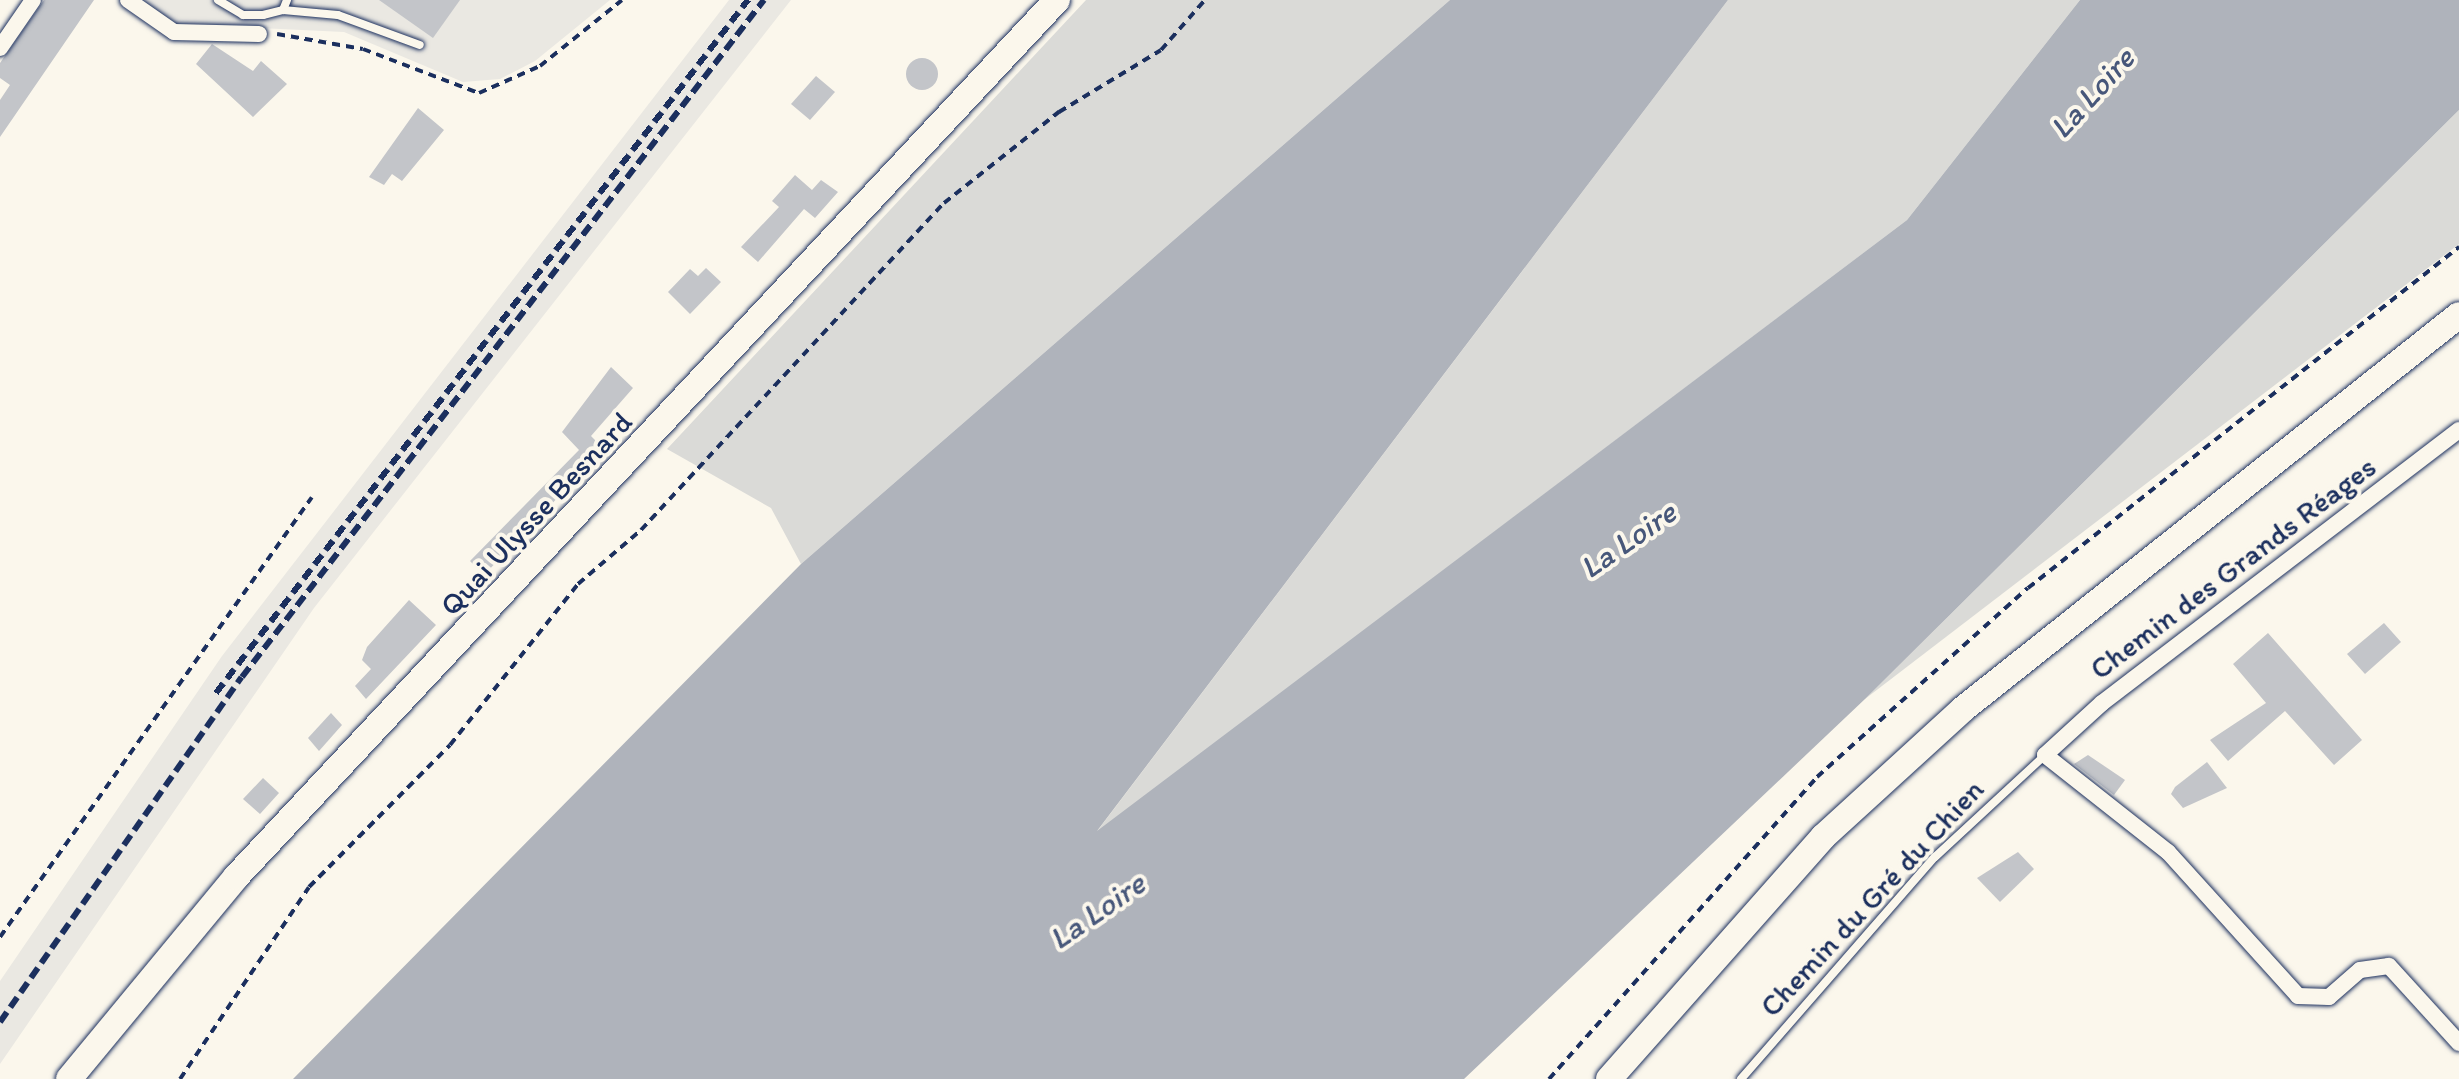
<!DOCTYPE html>
<meta charset="utf-8">
<style>
body{margin:0}
#map{position:relative;width:2459px;height:1079px;overflow:hidden;background:#fbf7ec;font-family:Itim,sans-serif}
div>[style]{position:absolute}
[style*='--x']{left:calc(var(--x)*1px);top:calc(var(--y)*1px);width:calc(var(--w)*1px);rotate:calc(var(--a)*1deg)}
.built>*{inset:0;background:#eae8e2}
.green>*{inset:0;background:#dadad7}
.water>*{inset:0;background:#afb3bb}
.building>*{inset:0;background:#c3c5c9}
.round{border-radius:50%}
.path>*{height:4px;margin-top:-2px;transform-origin:0;background:repeating-linear-gradient(90deg,#1b2f5e 0 8px,transparent 0 14px)}
.roads{filter:drop-shadow(0 0 2px #1b2f5e) drop-shadow(0 0 2px #1b2f5e)}
.service>*{height:8px;margin:-4px;padding:0 4px;transform-origin:4px;border-radius:4px;background:#fbf7ec}
.minor>*{height:16px;margin:-8px;padding:0 8px;transform-origin:8px;border-radius:8px;background:#fbf7ec}
.primary>*{height:26px;margin:-13px;padding:0 13px;transform-origin:13px;border-radius:13px;background:#fbf7ec}
.rail>*{height:6px;margin-top:-3px;transform-origin:0;background:repeating-linear-gradient(90deg,#1b2f5e 0 12px,transparent 0 18px)}
span{translate:-50% -50%;white-space:nowrap;text-align:center;line-height:1.15;-webkit-text-stroke:8px #fbf7ec;paint-order:stroke}
.street-label{font-size:30px;color:#1b2f5e}
.water-label{font-size:32px;color:#47577a;font-style:italic}
</style>
<div id="map">
<div class="built">
<div style="clip-path:polygon(142px 0,610px 0,535px 61px,500px 79px,463px 82px,344px 32px,175px 24px)"></div>
<div style="clip-path:polygon(729px 0,791px 0,314px 608px,0 1064px,0 981px,222px 656px)"></div>
</div>
<div class="green">
<div style="clip-path:polygon(1086px 0,1450px 0,801px 564px,771px 508px,667px 449px)"></div>
<div style="clip-path:polygon(1728px 0,2080px 0,1907px 220px,1095px 834px)"></div>
<div style="clip-path:polygon(2459px 110px,2459px 244px,1865px 699px)"></div>
</div>
<div class="water">
<div style="clip-path:polygon(1450px 0,1728px 0,1097px 831px,1907px 220px,2080px 0,2459px 0,2459px 110px,1865px 699px,1464px 1079px,293px 1079px,801px 564px)"></div>
</div>
<div class="building">
<div style="clip-path:polygon(44px 0,94px 0,0 137px,0 100px,10px 85px,0 78px,0 63px)"></div>
<div style="clip-path:polygon(379px 0,460px 0,433px 38px)"></div>
<div style="clip-path:polygon(212px 44px,253px 71px,261px 61px,287px 84px,253px 117px,196px 64px)"></div>
<div class="round" style="left:906px;top:58px;width:32px;height:32px"></div>
<div style="clip-path:polygon(816px 76px,835px 92px,810px 120px,791px 104px)"></div>
<div style="clip-path:polygon(418px 108px,444px 130px,402px 181px,392px 174px,384px 185px,369px 177px)"></div>
<div style="clip-path:polygon(795px 175px,812px 190px,821px 180px,838px 192px,815px 218px,804px 209px,758px 262px,741px 247px,779px 207px,772px 201px)"></div>
<div style="clip-path:polygon(706px 268px,721px 282px,690px 314px,668px 292px,690px 269px,698px 276px)"></div>
<div style="clip-path:polygon(611px 367px,633px 388px,591px 436px,604px 449px,484px 575px,470px 561px,579px 450px,562px 432px)"></div>
<div style="clip-path:polygon(409px 600px,436px 625px,366px 699px,355px 686px,371px 669px,362px 660px,367px 647px)"></div>
<div style="clip-path:polygon(2384px 623px,2401px 642px,2365px 674px,2347px 654px)"></div>
<div style="clip-path:polygon(2268px 633px,2362px 740px,2334px 765px,2285px 711px,2228px 761px,2210px 740px,2266px 703px,2233px 664px)"></div>
<div style="clip-path:polygon(331px 713px,342px 725px,319px 751px,308px 738px)"></div>
<div style="clip-path:polygon(2088px 755px,2125px 780px,2114px 795px,2074px 764px)"></div>
<div style="clip-path:polygon(2207px 762px,2227px 788px,2183px 808px,2171px 794px,2175px 787px)"></div>
<div style="clip-path:polygon(263px 778px,279px 793px,260px 814px,243px 799px)"></div>
<div style="clip-path:polygon(2018px 852px,2034px 869px,2000px 902px,1977px 878px)"></div>
</div>
<div class="path">
<div style="--x:277;--y:34;--w:87;--a:9.9"></div>
<div style="--x:363;--y:49;--w:124;--a:20.8"></div>
<div style="--x:479;--y:93;--w:67;--a:-23.9"></div>
<div style="--x:540;--y:66;--w:105;--a:-38.8"></div>
<div style="--x:0;--y:937;--w:539;--a:-54.66"></div>
<div style="--x:180;--y:1079;--w:231;--a:-56.1"></div>
<div style="--x:309;--y:887;--w:200;--a:-45.2"></div>
<div style="--x:450;--y:745;--w:206;--a:-51.5"></div>
<div style="--x:578;--y:584;--w:83;--a:-40.6"></div>
<div style="--x:641;--y:530;--w:446;--a:-47.2"></div>
<div style="--x:944;--y:203;--w:147;--a:-38.4"></div>
<div style="--x:1059;--y:112;--w:119;--a:-31.3"></div>
<div style="--x:1161;--y:50;--w:67;--a:-48.7"></div>
<div style="--x:1549;--y:1079;--w:404;--a:-48.4"></div>
<div style="--x:1817;--y:777;--w:283;--a:-41.9"></div>
<div style="--x:2028;--y:588;--w:550;--a:-38.35"></div>
</div>
<div class="roads">
<div class="service">
<div style="--x:218;--y:0;--w:29;--a:31"></div>
<div style="--x:243;--y:15;--w:20;--a:0"></div>
<div style="--x:263;--y:15;--w:21;--a:-14"></div>
<div style="--x:283;--y:10;--w:11;--a:-68"></div>
<div style="--x:283;--y:10;--w:55;--a:5.2"></div>
<div style="--x:338;--y:15;--w:87;--a:20.1"></div>
<div style="--x:1741;--y:1079;--w:295;--a:-48.9"></div>
<div style="--x:1935;--y:857;--w:150;--a:-42.8"></div>
</div>
<div class="minor">
<div style="--x:128;--y:0;--w:56;--a:34.8"></div>
<div style="--x:174;--y:32;--w:85;--a:1.3"></div>
<div style="--x:0;--y:48;--w:58;--a:-55.5"></div>
<div style="--x:2459;--y:430;--w:449;--a:142.6"></div>
<div style="--x:2102;--y:703;--w:77;--a:137.6"></div>
<div style="--x:2045;--y:755;--w:157;--a:38.3"></div>
<div style="--x:2168;--y:852;--w:194;--a:47.9"></div>
<div style="--x:2298;--y:996;--w:31;--a:2"></div>
<div style="--x:2329;--y:997;--w:41;--a:-41.1"></div>
<div style="--x:2360;--y:970;--w:29;--a:-8"></div>
<div style="--x:2389;--y:966;--w:104;--a:47.7"></div>
</div>
<div class="primary">
<div style="--x:69;--y:1079;--w:262;--a:-50.4"></div>
<div style="--x:236;--y:877;--w:1201;--a:-46.89"></div>
<div style="--x:1609;--y:1079;--w:323;--a:-48.5"></div>
<div style="--x:1823;--y:837;--w:190;--a:-42.4"></div>
<div style="--x:1963;--y:709;--w:633;--a:-38.46"></div>
</div>
</div>
<div class="rail">
<div style="--x:216;--y:693;--w:874;--a:-52.49"></div>
<div style="--x:0;--y:1022;--w:421;--a:-55"></div>
<div style="--x:242;--y:677;--w:855;--a:-52.37"></div>
</div>
<div class="street-label">
<span style="left:536px;top:514px;rotate:-47deg">Quai Ulysse Besnard</span>
<span style="left:2233px;top:568px;rotate:-37deg">Chemin des Grands Réages</span>
<span style="left:1872px;top:898px;rotate:-47deg">Chemin du Gré du Chien</span>
</div>
<div class="water-label">
<span style="left:2092px;top:93px;rotate:-48deg">La Loire</span>
<span style="left:1628px;top:540px;rotate:-35deg">La Loire</span>
<span style="left:1097px;top:911px;rotate:-35deg">La Loire</span>
</div>
</div>
